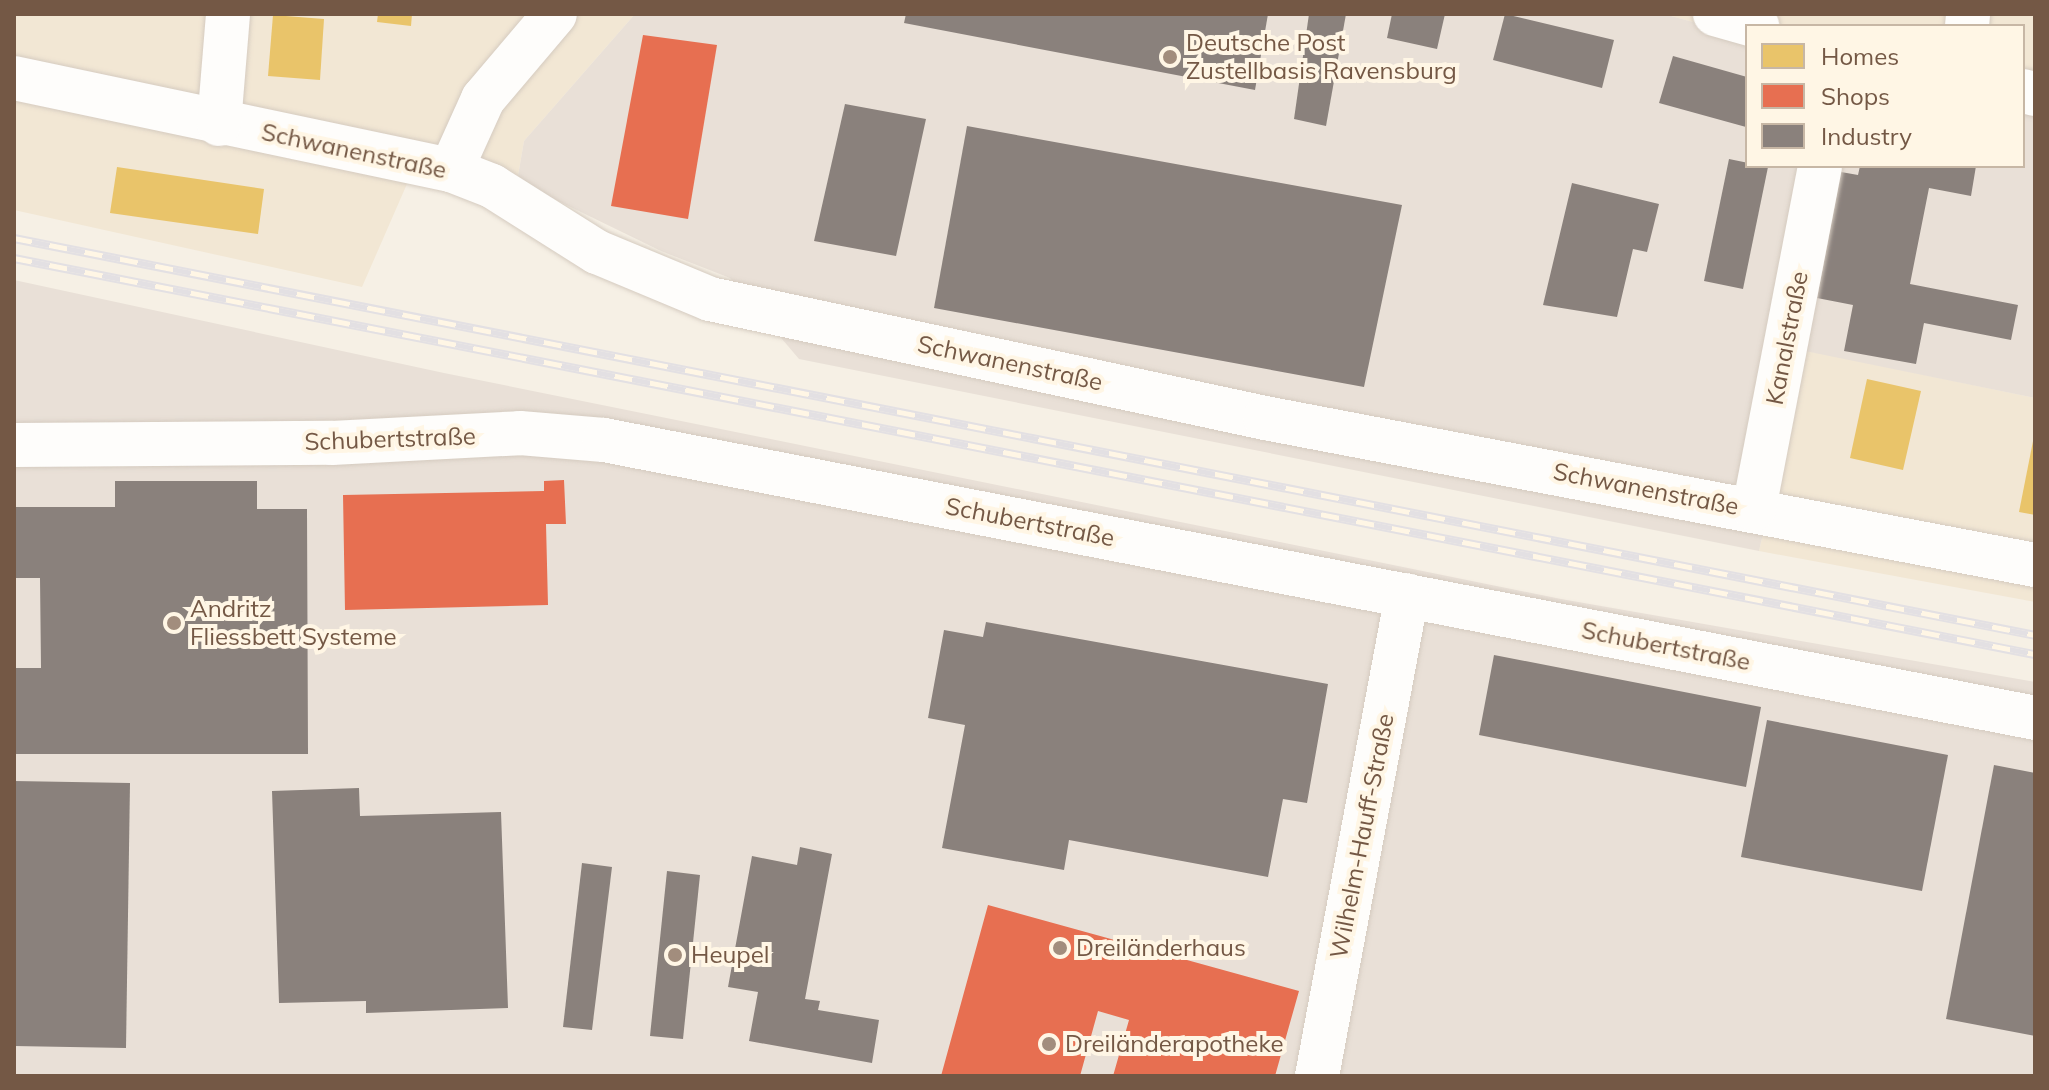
<!DOCTYPE html>
<meta charset="utf-8">
<style>
body{margin:0}
#map{position:relative;width:2049px;height:1090px;overflow:hidden;background:#f6f0e5;font-family:Mulish,sans-serif}
div>[style]{position:absolute}
[style*='--x']{left:calc(var(--x)*1px);top:calc(var(--y)*1px);width:calc(var(--w)*1px);rotate:calc(var(--a)*1deg)}
.residential>*{inset:0;background:#f2e7d4}
.industrial>*{inset:0;background:#e9e0d7}
.homes>*{inset:0;background:#e9c46a}
.shops>*{inset:0;background:#e76f51}
.industry>*{inset:0;background:#8a817c}
.roads{filter:drop-shadow(0 0 2px #d5cbc0) drop-shadow(0 0 2px #d5cbc0)}
.minor>*{height:44px;margin:-22px;padding:0 22px;transform-origin:22px;border-radius:22px;background:#fefdfb}
.rail>*{height:9px;margin-top:-4.5px;transform-origin:0;background:repeating-linear-gradient(90deg,#fff6e5 0 18px,#e3e0e3 0 36px);box-sizing:border-box;border-block:2px solid #e3e0e3}
.dots>*{width:22px;height:22px;translate:-50% -50%;box-sizing:border-box;border:4px solid #fff6e5;border-radius:50%}
span{translate:-50% -50%;white-space:nowrap;text-align:center;line-height:1.15;-webkit-text-stroke:8px #fff6e5;paint-order:stroke}
.poi-label{font-size:24px;color:#745845}
.left{translate:0 -50%;text-align:left}
.street-label{font-size:24px;color:#745845}
.frame{position:absolute;inset:0;border:16px solid #745845;pointer-events:none}
.legend{position:absolute;left:1745px;top:24px;width:280px;height:144px;box-sizing:border-box;background:#fff6e5;border:2px solid #c7b7a5;margin:0;padding:10px 14px;list-style:none;font-size:24px;color:#745845}
.legend li{display:flex;align-items:center;gap:16px;height:40px}
.legend b{width:40px;border:2px solid #c7b7a5}
</style>
<div id="map">
<div class="residential">
<div style="clip-path:polygon(14px 14px,635px 14px,524px 141px,518px 176px,417px 161px,362px 287px,14px 210px)"></div>
<div style="clip-path:polygon(1664px 14px,2035px 14px,2035px 114px,2023px 111px,2023px 26px,1747px 26px,1747px 37px)"></div>
<div style="clip-path:polygon(1805px 350px,2035px 398px,2035px 602px,1759px 551px)"></div>
</div>
<div class="industrial">
<div style="clip-path:polygon(635px 14px,1664px 14px,1747px 37px,1747px 166px,2023px 166px,2023px 111px,2035px 114px,2035px 398px,1805px 351px,1759px 551px,799px 359px,730px 278px,661px 251px,546px 195px,518px 176px,524px 141px)"></div>
<div style="clip-path:polygon(14px 280px,444px 373px,1561px 599px,2035px 682px,2035px 1076px,14px 1076px)"></div>
</div>
<div class="homes">
<div style="clip-path:polygon(378px 14px,412px 14px,411px 26px,377px 22px)"></div>
<div style="clip-path:polygon(273px 15px,324px 19px,320px 80px,268px 76px)"></div>
<div style="clip-path:polygon(117px 167px,264px 189px,258px 234px,110px 213px)"></div>
<div style="clip-path:polygon(1867px 379px,1921px 391px,1903px 470px,1850px 458px)"></div>
<div style="clip-path:polygon(2035px 431px,2035px 515px,2019px 512px)"></div>
</div>
<div class="shops">
<div style="clip-path:polygon(643px 35px,717px 45px,688px 219px,611px 206px)"></div>
<div style="clip-path:polygon(564px 480px,566px 524px,546px 524px,548px 605px,345px 610px,343px 495px,544px 491px,544px 481px)"></div>
<div style="clip-path:polygon(988px 905px,1299px 991px,1275px 1076px,1113px 1076px,1129px 1020px,1098px 1011px,1080px 1076px,941px 1076px)"></div>
</div>
<div class="industry">
<div style="clip-path:polygon(906px 14px,1268px 14px,1255px 90px,904px 23px)"></div>
<div style="clip-path:polygon(1309px 14px,1346px 14px,1326px 126px,1294px 119px)"></div>
<div style="clip-path:polygon(1392px 14px,1445px 14px,1437px 49px,1387px 38px)"></div>
<div style="clip-path:polygon(1505px 14px,1614px 40px,1602px 88px,1493px 60px)"></div>
<div style="clip-path:polygon(1673px 56px,1747px 77px,1746px 127px,1659px 103px)"></div>
<div style="clip-path:polygon(845px 104px,926px 119px,896px 256px,814px 241px)"></div>
<div style="clip-path:polygon(967px 126px,1402px 205px,1364px 387px,934px 308px)"></div>
<div style="clip-path:polygon(1729px 159px,1768px 167px,1743px 289px,1704px 281px)"></div>
<div style="clip-path:polygon(1860px 166px,1976px 166px,1971px 196px,1929px 188px,1910px 284px,2018px 305px,2011px 340px,1924px 323px,1916px 364px,1844px 351px,1853px 305px,1817px 298px,1841px 172px,1858px 175px)"></div>
<div style="clip-path:polygon(1572px 183px,1659px 204px,1647px 252px,1633px 249px,1617px 317px,1543px 305px)"></div>
<div style="clip-path:polygon(115px 481px,257px 481px,257px 509px,307px 509px,308px 754px,14px 754px,14px 668px,41px 668px,40px 578px,14px 578px,14px 507px,115px 507px)"></div>
<div style="clip-path:polygon(986px 622px,1328px 684px,1307px 803px,1283px 799px,1268px 877px,1069px 840px,1064px 870px,942px 848px,965px 725px,928px 718px,944px 630px,983px 637px)"></div>
<div style="clip-path:polygon(1494px 655px,1761px 707px,1746px 787px,1479px 735px)"></div>
<div style="clip-path:polygon(1767px 720px,1948px 755px,1922px 891px,1741px 857px)"></div>
<div style="clip-path:polygon(1994px 765px,2035px 773px,2035px 1036px,1946px 1019px)"></div>
<div style="clip-path:polygon(14px 781px,130px 783px,126px 1048px,14px 1046px)"></div>
<div style="clip-path:polygon(359px 788px,360px 816px,501px 812px,508px 1008px,366px 1013px,366px 1001px,279px 1003px,272px 791px)"></div>
<div style="clip-path:polygon(800px 847px,832px 854px,805px 999px,820px 1001px,818px 1010px,879px 1020px,872px 1063px,749px 1041px,758px 992px,728px 987px,752px 856px,797px 865px)"></div>
<div style="clip-path:polygon(582px 863px,612px 867px,592px 1030px,563px 1027px)"></div>
<div style="clip-path:polygon(667px 871px,700px 875px,683px 1039px,650px 1036px)"></div>
</div>
<div class="roads">
<div class="minor">
<div style="--x:1715;--y:14;--w:44;--a:15.9"></div>
<div style="--x:1967;--y:26;--w:12;--a:-85"></div>
<div style="--x:14;--y:78;--w:447;--a:11.9"></div>
<div style="--x:451;--y:170;--w:44;--a:21.3"></div>
<div style="--x:492;--y:186;--w:124;--a:32.2"></div>
<div style="--x:597;--y:252;--w:122;--a:22.6"></div>
<div style="--x:710;--y:299;--w:568;--a:12.1"></div>
<div style="--x:1265;--y:418;--w:784;--a:10.81"></div>
<div style="--x:2023;--y:91;--w:12;--a:14"></div>
<div style="--x:219;--y:124;--w:110;--a:-85.3"></div>
<div style="--x:451;--y:170;--w:78;--a:-65.7"></div>
<div style="--x:483;--y:99;--w:111;--a:-49.7"></div>
<div style="--x:14;--y:445;--w:318;--a:-0.4"></div>
<div style="--x:332;--y:443;--w:188;--a:-3"></div>
<div style="--x:520;--y:433;--w:84;--a:4.8"></div>
<div style="--x:604;--y:440;--w:1458;--a:10.99"></div>
<div style="--x:1754;--y:509;--w:349;--a:-79.1"></div>
<div style="--x:1317;--y:1076;--w:489;--a:-79.4"></div>
</div>
</div>
<div class="rail">
<div style="--x:14;--y:238;--w:2060;--a:11.11"></div>
<div style="--x:14;--y:258;--w:2059;--a:11.09"></div>
</div>
<div class="dots">
<div style="left:1170px;top:57px;background:#a28d7d"></div>
<div style="left:174px;top:623px;background:#a28d7d"></div>
<div style="left:1060px;top:948px;background:#a28d7d"></div>
<div style="left:675px;top:955px;background:#a28d7d"></div>
<div style="left:1049px;top:1044px;background:#a28d7d"></div>
</div>
<div class="poi-label">
<span class="left" style="left:1186px;top:57px">Deutsche Post<br>Zustellbasis Ravensburg</span>
<span class="left" style="left:190px;top:623px">Andritz<br>Fliessbett Systeme</span>
<span class="left" style="left:1076px;top:948px">Dreiländerhaus</span>
<span class="left" style="left:691px;top:955px">Heupel</span>
<span class="left" style="left:1065px;top:1044px">Dreiländerapotheke</span>
</div>
<div class="street-label">
<span style="left:354px;top:151px;rotate:12deg">Schwanenstraße</span>
<span style="left:1787px;top:338px;rotate:-79deg">Kanalstraße</span>
<span style="left:1010px;top:363px;rotate:12deg">Schwanenstraße</span>
<span style="left:390px;top:439px;rotate:-2deg">Schubertstraße</span>
<span style="left:1646px;top:489px;rotate:11deg">Schwanenstraße</span>
<span style="left:1030px;top:522px;rotate:11deg">Schubertstraße</span>
<span style="left:1666px;top:646px;rotate:11deg">Schubertstraße</span>
<span style="left:1362px;top:836px;rotate:-79deg">Wilhelm-Hauff-Straße</span>
</div>
<div class="frame"></div>
<ul class="legend">
<li><b style="height:22px;background:#e9c46a"></b>Homes</li>
<li><b style="height:22px;background:#e76f51"></b>Shops</li>
<li><b style="height:22px;background:#8a817c"></b>Industry</li>
</ul>
</div>
